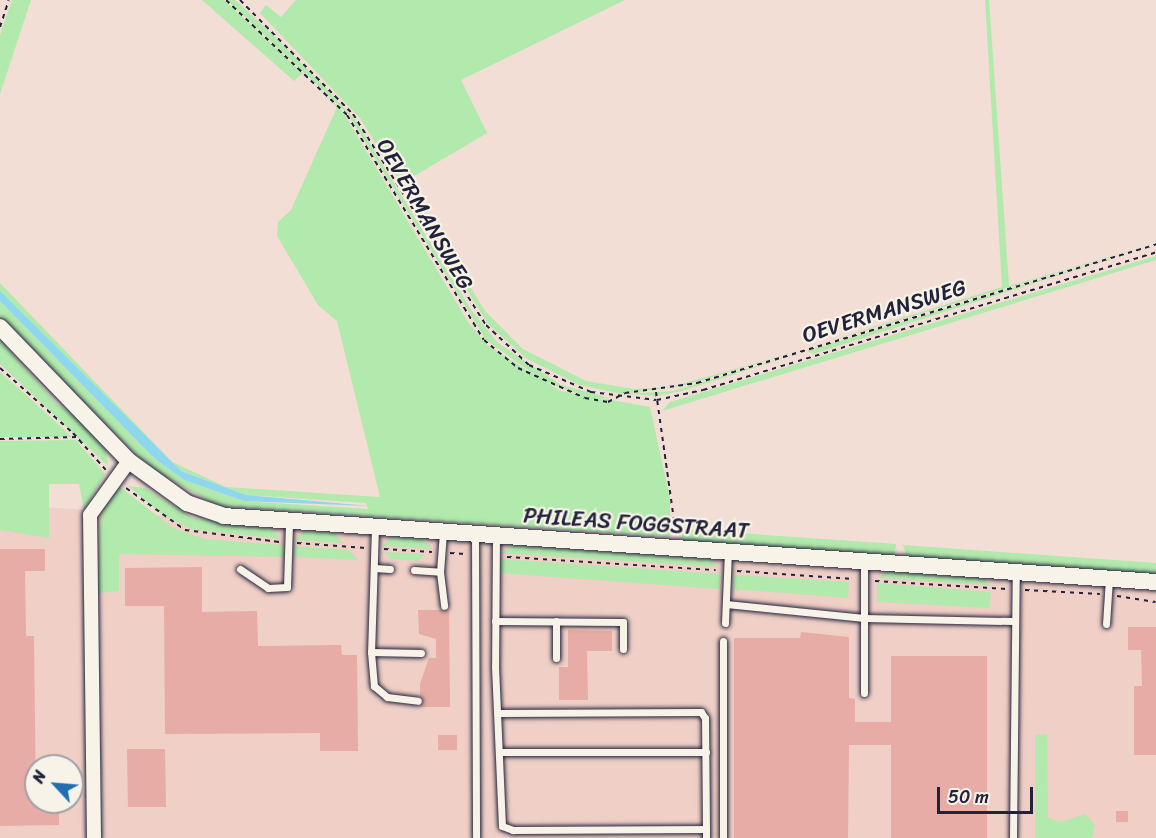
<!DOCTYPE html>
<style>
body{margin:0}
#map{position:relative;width:1156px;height:838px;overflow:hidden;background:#f2ded4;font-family:Sriracha,sans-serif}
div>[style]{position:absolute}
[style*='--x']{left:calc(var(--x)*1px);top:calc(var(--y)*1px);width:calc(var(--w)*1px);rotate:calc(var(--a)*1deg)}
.built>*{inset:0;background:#efcfc6}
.green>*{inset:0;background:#b2e9ac}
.water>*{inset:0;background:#8ed7ef}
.building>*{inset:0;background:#e7aca5}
.path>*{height:2px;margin-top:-1px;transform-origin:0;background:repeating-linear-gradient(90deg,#22223b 0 4.5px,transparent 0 9px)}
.roads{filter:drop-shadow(0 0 2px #22223b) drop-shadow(0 0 2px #22223b)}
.service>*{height:7px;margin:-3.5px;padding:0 3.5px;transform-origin:3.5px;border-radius:3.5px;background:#f7f3e8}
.minor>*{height:14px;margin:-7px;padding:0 7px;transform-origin:7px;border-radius:7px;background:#f7f3e8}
.tertiary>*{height:16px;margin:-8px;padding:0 8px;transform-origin:8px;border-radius:8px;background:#f7f3e8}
span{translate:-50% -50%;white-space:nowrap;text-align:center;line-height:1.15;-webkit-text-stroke:4.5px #f7f3e8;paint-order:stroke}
.street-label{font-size:22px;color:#22223b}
.north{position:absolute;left:24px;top:754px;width:60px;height:60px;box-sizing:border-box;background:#f7f3e8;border:2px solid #a29fa3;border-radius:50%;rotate:296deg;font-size:16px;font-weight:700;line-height:24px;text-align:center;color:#22223b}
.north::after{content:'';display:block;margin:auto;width:21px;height:27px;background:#1f6fb2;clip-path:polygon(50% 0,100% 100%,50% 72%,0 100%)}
.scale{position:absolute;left:937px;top:787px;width:96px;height:27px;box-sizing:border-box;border:3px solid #22223b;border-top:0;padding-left:8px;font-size:18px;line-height:21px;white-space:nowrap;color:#22223b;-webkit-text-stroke:4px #f7f3e8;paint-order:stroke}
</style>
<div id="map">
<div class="built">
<div style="clip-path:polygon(evenodd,0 504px,1156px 587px,1156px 838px,0 838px,0 504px,36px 766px,72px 766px,72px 802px,36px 802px,36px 766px)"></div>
</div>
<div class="green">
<div style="clip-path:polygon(12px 0,31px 0,0 94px,0 35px)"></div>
<div style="clip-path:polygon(202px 0,224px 0,341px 109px,468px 322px,487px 345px,560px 391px,650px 407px,670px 499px,670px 537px,218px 506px,150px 468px,0 319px,0 301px,154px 458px,184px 480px,244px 501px,368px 509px,366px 503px,246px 495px,181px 471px,159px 453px,0 291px,0 283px,172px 462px,226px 487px,380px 497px,337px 321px,318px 305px,277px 236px,278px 222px,291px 210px,337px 107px,303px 73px,294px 81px)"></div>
<div style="clip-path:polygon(227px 0,235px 0,272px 34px,322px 84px,356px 121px,472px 311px,498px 343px,561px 385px,613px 399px,584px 396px,545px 382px,486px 340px,348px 114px)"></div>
<div style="clip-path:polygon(296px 0,625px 0,461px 80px,487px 133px,406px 181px,485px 311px,523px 349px,586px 381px,634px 389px,671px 387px,798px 351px,682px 386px,622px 394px,580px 385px,527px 359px,488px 324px,360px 118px,260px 13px,266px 5px,281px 17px)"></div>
<div style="clip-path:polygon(985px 0,989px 0,1009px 286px,1156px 243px,803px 349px,1002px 287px)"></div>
<div style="clip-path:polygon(1156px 244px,813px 354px,807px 351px,1026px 284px)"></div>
<div style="clip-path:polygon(1156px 256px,1156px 260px,662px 411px,670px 402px)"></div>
<div style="clip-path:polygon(0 340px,57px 404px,81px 420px,106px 450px,108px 466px,0 364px)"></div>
<div style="clip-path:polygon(800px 353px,682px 391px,657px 396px,625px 394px,673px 391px)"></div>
<div style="clip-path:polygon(0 372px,26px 395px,72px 437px,0 437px)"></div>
<div style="clip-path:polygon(76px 440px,105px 474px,84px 510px,79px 484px,49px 484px,49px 538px,0 530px,0 441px)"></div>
<div style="clip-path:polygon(128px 486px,145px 488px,193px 518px,272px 529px,281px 539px,191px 529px,164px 516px)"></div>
<div style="clip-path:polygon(120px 487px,173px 528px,205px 539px,283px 545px,283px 557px,119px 554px,119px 591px,98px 593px,101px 509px)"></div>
<div style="clip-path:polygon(680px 529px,896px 544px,895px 553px,891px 557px,683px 542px)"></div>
<div style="clip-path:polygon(305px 531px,334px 533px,343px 543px,294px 540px)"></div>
<div style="clip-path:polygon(392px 537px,423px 539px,432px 549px,382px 546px)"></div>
<div style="clip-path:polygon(511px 545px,710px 559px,717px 567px,502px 553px)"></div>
<div style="clip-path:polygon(903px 545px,1156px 563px,1156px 575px,907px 558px)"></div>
<div style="clip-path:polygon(294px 546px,349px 550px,358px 560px,295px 557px)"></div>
<div style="clip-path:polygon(384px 552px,425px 554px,418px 561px,391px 559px)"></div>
<div style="clip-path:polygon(500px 559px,721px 574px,719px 589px,499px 573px)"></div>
<div style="clip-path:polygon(886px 571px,984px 578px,990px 585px,879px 578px)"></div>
<div style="clip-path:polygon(734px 575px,849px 582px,848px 598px,733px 589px)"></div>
<div style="clip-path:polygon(877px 583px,991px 592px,989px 608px,877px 602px)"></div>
<div style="clip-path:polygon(1047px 734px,1048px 818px,1061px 822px,1085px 814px,1095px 825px,1092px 838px,1035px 838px,1035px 735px)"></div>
</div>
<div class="water">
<div style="clip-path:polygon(0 291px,181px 471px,246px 495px,370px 506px,244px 501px,184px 480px,154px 458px,0 301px)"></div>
</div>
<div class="building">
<div style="clip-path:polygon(0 549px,45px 549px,45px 571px,25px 571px,26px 636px,34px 636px,36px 802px,59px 802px,59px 825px,0 826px)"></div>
<div style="clip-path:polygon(202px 567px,202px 612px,257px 611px,258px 646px,341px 645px,342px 655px,357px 655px,358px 751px,320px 751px,320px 733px,165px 734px,164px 606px,125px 606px,125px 568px)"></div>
<div style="clip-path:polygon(418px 610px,449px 610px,450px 707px,420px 707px,420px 684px,429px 658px,436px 658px,436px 639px,419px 634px)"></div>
<div style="clip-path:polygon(1128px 627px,1156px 627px,1156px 755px,1134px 755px,1134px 686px,1142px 686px,1141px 650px,1128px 650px)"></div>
<div style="clip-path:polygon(568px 630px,612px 631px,612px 651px,587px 651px,588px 700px,559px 700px,559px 667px,568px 667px)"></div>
<div style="clip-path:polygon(801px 632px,849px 637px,849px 698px,855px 699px,855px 722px,891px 722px,891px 656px,987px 656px,987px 838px,891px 838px,891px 745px,849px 745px,848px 838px,734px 838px,734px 638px,800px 638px)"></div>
<div style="clip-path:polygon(438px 735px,457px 735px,457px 750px,438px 750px)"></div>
<div style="clip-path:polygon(127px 749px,165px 749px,166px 807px,128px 807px)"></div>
<div style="clip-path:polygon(1116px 811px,1128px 811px,1128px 822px,1116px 822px)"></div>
</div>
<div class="path">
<div style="--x:226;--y:0;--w:167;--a:43.5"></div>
<div style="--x:347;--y:115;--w:263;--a:58.7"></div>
<div style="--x:484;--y:340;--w:44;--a:39.5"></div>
<div style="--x:518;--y:368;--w:73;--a:24.1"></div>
<div style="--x:585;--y:398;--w:23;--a:10"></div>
<div style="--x:608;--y:402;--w:19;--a:-28"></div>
<div style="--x:625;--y:393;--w:73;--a:-7.9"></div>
<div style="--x:697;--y:383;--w:480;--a:-16.8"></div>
<div style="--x:240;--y:0;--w:161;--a:45.3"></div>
<div style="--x:353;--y:114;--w:249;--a:57.8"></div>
<div style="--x:486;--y:325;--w:59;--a:42.9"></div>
<div style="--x:529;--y:365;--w:68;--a:23.5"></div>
<div style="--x:591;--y:392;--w:66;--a:6.9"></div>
<div style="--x:657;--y:400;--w:47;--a:-12.3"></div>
<div style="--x:703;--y:390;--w:474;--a:-16.9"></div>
<div style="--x:0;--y:27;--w:28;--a:-72"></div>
<div style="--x:0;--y:368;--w:98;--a:41.7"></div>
<div style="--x:73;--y:433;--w:50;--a:48.3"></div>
<div style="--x:656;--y:392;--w:143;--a:82"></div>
<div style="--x:0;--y:439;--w:77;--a:-1.5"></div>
<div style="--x:126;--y:488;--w:72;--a:35.4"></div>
<div style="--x:185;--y:530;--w:95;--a:7.3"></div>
<div style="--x:297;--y:543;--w:69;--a:4.1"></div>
<div style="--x:384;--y:549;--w:48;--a:3.6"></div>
<div style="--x:450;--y:553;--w:15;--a:4"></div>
<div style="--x:507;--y:557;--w:209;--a:3.6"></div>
<div style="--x:737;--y:571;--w:117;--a:3.9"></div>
<div style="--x:875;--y:581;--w:132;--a:3.5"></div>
<div style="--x:1025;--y:590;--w:75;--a:3.1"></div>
<div style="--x:1117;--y:596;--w:39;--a:9"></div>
</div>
<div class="roads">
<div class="service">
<div style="--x:375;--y:527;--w:125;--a:91.8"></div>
<div style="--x:371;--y:652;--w:50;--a:1.1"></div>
<div style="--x:475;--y:534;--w:304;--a:89.8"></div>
<div style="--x:496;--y:536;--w:130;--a:90.4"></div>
<div style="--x:495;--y:666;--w:160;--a:87.5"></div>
<div style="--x:502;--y:826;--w:12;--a:20"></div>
<div style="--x:513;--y:830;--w:193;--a:-0.3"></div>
<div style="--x:706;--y:829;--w:111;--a:-90.5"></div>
<div style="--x:705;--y:718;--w:7;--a:-124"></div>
<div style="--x:701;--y:712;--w:202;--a:179.7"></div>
<div style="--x:864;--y:562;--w:131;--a:90"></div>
<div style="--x:374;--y:568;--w:16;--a:4"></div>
<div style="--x:240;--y:569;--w:34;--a:34"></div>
<div style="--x:268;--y:588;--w:19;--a:-3"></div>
<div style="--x:287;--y:587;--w:65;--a:-88.2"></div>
<div style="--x:414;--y:570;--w:26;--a:4"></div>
<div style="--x:440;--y:572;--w:40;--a:-85.7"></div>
<div style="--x:440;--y:572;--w:34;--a:83"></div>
<div style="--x:726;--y:604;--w:139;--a:5.8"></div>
<div style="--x:864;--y:618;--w:149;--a:1.2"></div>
<div style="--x:495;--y:621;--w:128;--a:0.4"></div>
<div style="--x:623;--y:622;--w:27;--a:90"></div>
<div style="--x:725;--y:623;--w:71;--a:-87.6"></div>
<div style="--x:1106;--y:624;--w:45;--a:-86.2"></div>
<div style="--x:371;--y:652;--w:34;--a:85"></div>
<div style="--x:374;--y:686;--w:17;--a:40"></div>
<div style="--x:387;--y:697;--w:31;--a:7"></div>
<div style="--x:556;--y:658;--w:37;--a:-90"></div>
<div style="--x:499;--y:752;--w:207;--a:0"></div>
<div style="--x:706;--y:829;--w:9;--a:90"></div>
<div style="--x:723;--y:838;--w:197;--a:-90"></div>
<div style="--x:1013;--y:838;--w:265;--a:-89.4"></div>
</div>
<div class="minor">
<div style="--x:94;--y:838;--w:323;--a:-90.7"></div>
<div style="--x:90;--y:515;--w:67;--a:-54.2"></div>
</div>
<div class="tertiary">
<div style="--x:0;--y:327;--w:186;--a:46.1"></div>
<div style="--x:129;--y:461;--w:72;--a:35.9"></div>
<div style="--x:187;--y:503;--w:39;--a:19"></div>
<div style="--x:224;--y:516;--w:934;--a:4.05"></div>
</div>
</div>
<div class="street-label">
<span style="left:425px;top:214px;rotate:60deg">OEVERMANSWEG</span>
<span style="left:884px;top:311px;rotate:-17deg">OEVERMANSWEG</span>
<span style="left:636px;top:523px;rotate:4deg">PHILEAS FOGGSTRAAT</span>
</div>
<div class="north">N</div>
<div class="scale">50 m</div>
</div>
